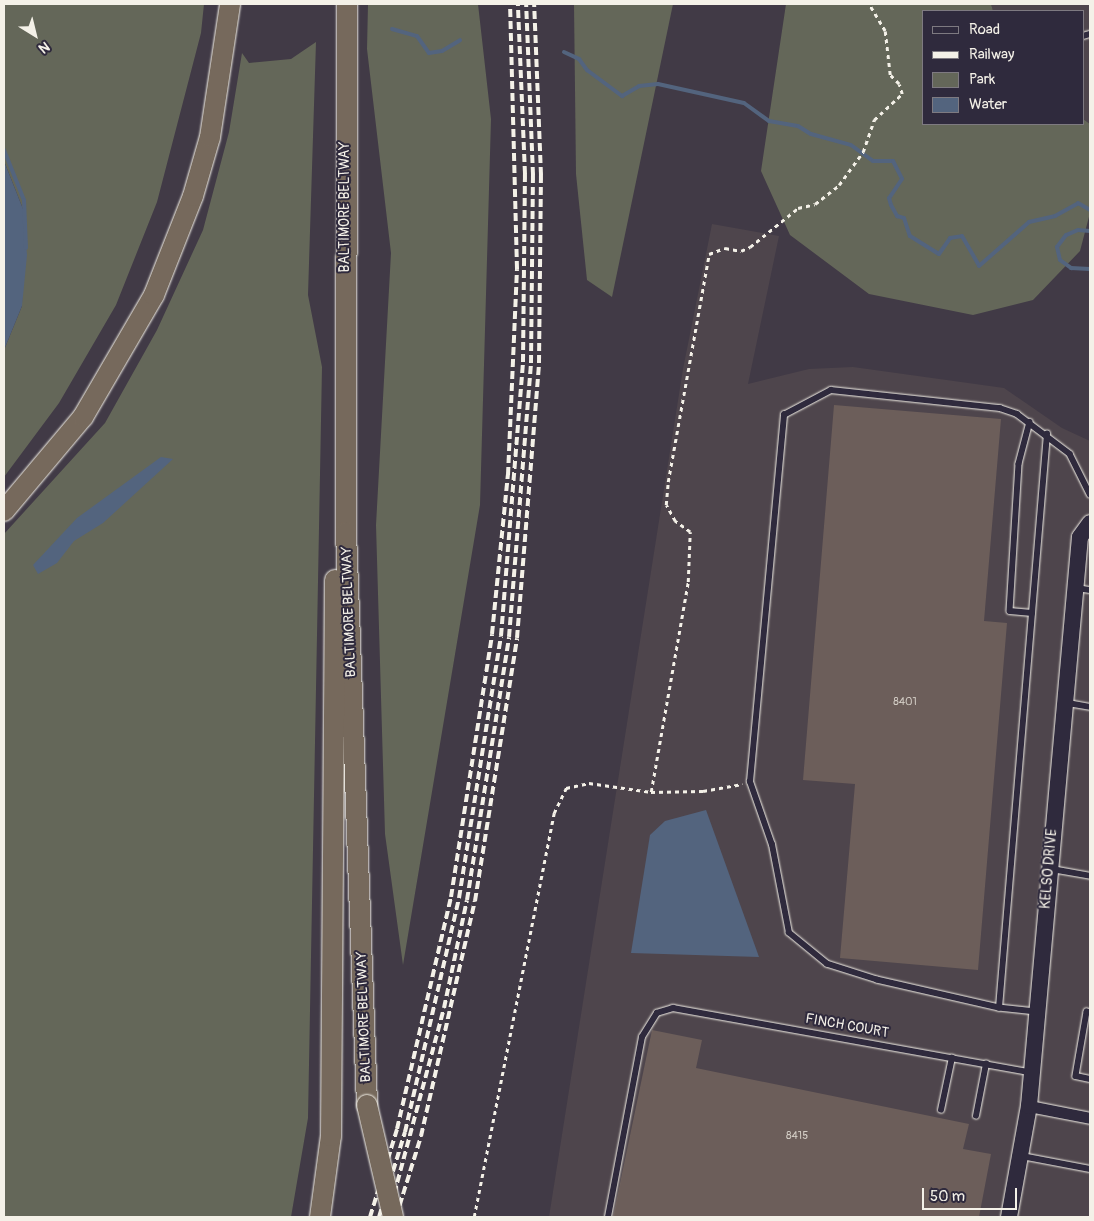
<!DOCTYPE html>
<style>
body{margin:0}
#map{position:relative;width:1094px;height:1221px;overflow:hidden;background:#413a46;font-family:Pangolin,sans-serif}
div>[style]{position:absolute}
[style*='--x']{left:calc(var(--x)*1px);top:calc(var(--y)*1px);width:calc(var(--w)*1px);rotate:calc(var(--a)*1deg)}
.built>*{inset:0;background:#4e454c}
.green>*{inset:0;background:#646759}
.water>*{inset:0;background:#53647e}
.stream>*{height:4px;margin:-2px;padding:0 2px;transform-origin:2px;border-radius:2px;background:#53647e}
.building>*{inset:0;background:#6c5e5a}
.path>*{height:2.5px;margin-top:-1.25px;transform-origin:0;background:repeating-linear-gradient(90deg,#f4f1e8 0 4px,transparent 0 8px)}
.roads{filter:drop-shadow(0 0 1px #f4f1e8) drop-shadow(0 0 1px #f4f1e8)}
.lane>*{height:5.5px;margin:-2.75px;padding:0 2.75px;transform-origin:2.75px;border-radius:2.75px;background:#2f2a3d}
.street>*{height:11px;margin:-5.5px;padding:0 5.5px;transform-origin:5.5px;border-radius:5.5px;background:#2f2a3d}
.secondary>*{height:16px;margin:-8px;padding:0 8px;transform-origin:8px;border-radius:8px;background:#2f2a3d}
.highway>*{height:20px;margin:-10px;padding:0 10px;transform-origin:10px;border-radius:10px;background:#76695c}
.rail>*{height:4px;margin-top:-2px;transform-origin:0;background:repeating-linear-gradient(90deg,#f4f1e8 0 8px,transparent 0 12px)}
.bridges{filter:drop-shadow(0 0 1px #f4f1e8) drop-shadow(0 0 1px #f4f1e8)}
.highway-bridge>*{height:20px;margin:-10px;padding:0 10px;transform-origin:10px;border-radius:10px;background:#76695c}
span{translate:-50% -50%;white-space:nowrap;text-align:center;line-height:1.15;-webkit-text-stroke:4px #2f2a3d;paint-order:stroke}
.number-label{font-size:11px;color:#d2ccc4}
.number-label span{-webkit-text-stroke-width:0}
.street-label{font-size:14px;color:#f4f1e8}
.frame{position:absolute;inset:0;border:5px solid #f4f1e8;pointer-events:none}
.legend{position:absolute;left:922px;top:10px;width:162px;height:115px;box-sizing:border-box;background:#2f2a3d;border:1px solid #7e7a81;margin:0;padding:6px 9px;list-style:none;font-size:15px;color:#f4f1e8}
.legend li{display:flex;align-items:center;gap:10px;height:25px}
.legend b{width:25px;border:1px solid #7e7a81}
.north{position:absolute;left:10px;top:10px;width:50px;height:50px;-webkit-text-stroke:4px #2f2a3d;paint-order:stroke;rotate:144deg;font-size:14px;font-weight:700;line-height:20px;text-align:center;color:#f4f1e8}
.north::after{content:'';display:block;margin:auto;width:18px;height:22px;background:#f4f1e8;clip-path:polygon(50% 0,100% 100%,50% 72%,0 100%)}
.scale{position:absolute;left:922px;top:1188px;width:95px;height:22px;box-sizing:border-box;border:2px solid #f4f1e8;border-top:0;padding-left:6px;font-size:15px;line-height:18px;white-space:nowrap;color:#f4f1e8;-webkit-text-stroke:4px #2f2a3d;paint-order:stroke}
</style>
<div id="map">
<div class="built">
<div style="clip-path:polygon(991px 4px,1090px 4px,1090px 124px,1083px 119px,1083px 11px,993px 11px)"></div>
<div style="clip-path:polygon(712px 224px,779px 236px,748px 384px,809px 369px,853px 367px,1004px 388px,1062px 428px,1090px 441px,1090px 1217px,549px 1217px,683px 369px)"></div>
</div>
<div class="green">
<div style="clip-path:polygon(4px 4px,204px 4px,201px 33px,157px 202px,116px 305px,59px 403px,4px 477px,4px 350px,22px 306px,23px 209px,4px 161px)"></div>
<div style="clip-path:polygon(368px 4px,478px 4px,491px 119px,480px 505px,403px 965px,385px 834px,376px 525px,391px 253px,367px 49px)"></div>
<div style="clip-path:polygon(574px 4px,673px 4px,612px 297px,587px 280px,576px 174px)"></div>
<div style="clip-path:polygon(786px 4px,991px 4px,993px 11px,923px 11px,923px 124px,1083px 124px,1083px 119px,1090px 124px,1090px 213px,1080px 251px,1033px 300px,973px 315px,869px 294px,790px 235px,761px 171px)"></div>
<div style="clip-path:polygon(316px 42px,308px 295px,322px 367px,308px 1118px,291px 1217px,4px 1217px,4px 534px,105px 423px,157px 330px,203px 230px,229px 132px,242px 53px,249px 63px,291px 59px)"></div>
</div>
<div class="water">
<div style="clip-path:polygon(4px 161px,23px 209px,27px 255px,22px 306px,4px 350px)"></div>
<div style="clip-path:polygon(161px 457px,173px 459px,103px 523px,74px 541px,57px 563px,38px 574px,33px 565px,77px 518px)"></div>
<div style="clip-path:polygon(706px 810px,759px 957px,631px 953px,650px 835px,665px 821px)"></div>
</div>
<div class="stream">
<div style="--x:392;--y:29;--w:26;--a:16"></div>
<div style="--x:417;--y:36;--w:21;--a:55"></div>
<div style="--x:429;--y:53;--w:13;--a:-9"></div>
<div style="--x:442;--y:51;--w:21;--a:-31"></div>
<div style="--x:564;--y:52;--w:17;--a:25"></div>
<div style="--x:579;--y:59;--w:14;--a:54"></div>
<div style="--x:587;--y:70;--w:44;--a:36.6"></div>
<div style="--x:622;--y:96;--w:20;--a:-30"></div>
<div style="--x:639;--y:86;--w:19;--a:-6"></div>
<div style="--x:658;--y:84;--w:88;--a:12.5"></div>
<div style="--x:744;--y:103;--w:31;--a:36"></div>
<div style="--x:769;--y:121;--w:29;--a:10"></div>
<div style="--x:798;--y:126;--w:15;--a:32"></div>
<div style="--x:811;--y:134;--w:41;--a:15.4"></div>
<div style="--x:851;--y:145;--w:27;--a:36"></div>
<div style="--x:873;--y:161;--w:20;--a:0"></div>
<div style="--x:893;--y:161;--w:20;--a:63"></div>
<div style="--x:902;--y:179;--w:23;--a:124"></div>
<div style="--x:889;--y:198;--w:7;--a:74"></div>
<div style="--x:891;--y:205;--w:13;--a:61"></div>
<div style="--x:897;--y:216;--w:7;--a:16"></div>
<div style="--x:904;--y:218;--w:19;--a:72"></div>
<div style="--x:910;--y:236;--w:34;--a:32"></div>
<div style="--x:939;--y:254;--w:19;--a:-55"></div>
<div style="--x:950;--y:238;--w:12;--a:-9"></div>
<div style="--x:962;--y:236;--w:34;--a:60"></div>
<div style="--x:979;--y:266;--w:67;--a:-41.3"></div>
<div style="--x:1029;--y:222;--w:27;--a:-13"></div>
<div style="--x:1055;--y:216;--w:26;--a:-29"></div>
<div style="--x:1078;--y:203;--w:14;--a:30"></div>
<div style="--x:4;--y:150;--w:54;--a:68.2"></div>
<div style="--x:24;--y:200;--w:48;--a:87.6"></div>
<div style="--x:1090;--y:231;--w:12;--a:-175"></div>
<div style="--x:1078;--y:230;--w:13;--a:157"></div>
<div style="--x:1066;--y:235;--w:15;--a:127"></div>
<div style="--x:1057;--y:247;--w:13;--a:77"></div>
<div style="--x:1060;--y:260;--w:14;--a:36"></div>
<div style="--x:1071;--y:268;--w:19;--a:3"></div>
</div>
<div class="building">
<div style="clip-path:polygon(834px 405px,1001px 419px,984px 621px,1007px 623px,978px 970px,840px 958px,855px 784px,803px 780px)"></div>
<div style="clip-path:polygon(652px 1030px,702px 1040px,696px 1068px,969px 1124px,963px 1149px,991px 1154px,979px 1217px,613px 1217px)"></div>
</div>
<div class="path">
<div style="--x:651;--y:792;--w:213;--a:-80"></div>
<div style="--x:688;--y:582;--w:50;--a:-87.7"></div>
<div style="--x:690;--y:532;--w:19;--a:-144"></div>
<div style="--x:675;--y:521;--w:18;--a:-119"></div>
<div style="--x:666;--y:505;--w:23;--a:-85"></div>
<div style="--x:668;--y:482;--w:232;--a:-79.8"></div>
<div style="--x:709;--y:254;--w:17;--a:-21"></div>
<div style="--x:725;--y:248;--w:16;--a:11"></div>
<div style="--x:741;--y:251;--w:10;--a:-24"></div>
<div style="--x:750;--y:247;--w:62;--a:-39.1"></div>
<div style="--x:798;--y:208;--w:17;--a:-13"></div>
<div style="--x:815;--y:204;--w:31;--a:-38"></div>
<div style="--x:839;--y:185;--w:41;--a:-54"></div>
<div style="--x:863;--y:152;--w:34;--a:-71"></div>
<div style="--x:874;--y:120;--w:38;--a:-43"></div>
<div style="--x:902;--y:94;--w:10;--a:-107"></div>
<div style="--x:899;--y:84;--w:13;--a:-135"></div>
<div style="--x:890;--y:75;--w:44;--a:-96.5"></div>
<div style="--x:885;--y:31;--w:31;--a:-121"></div>
<div style="--x:474;--y:1217;--w:412;--a:-78.8"></div>
<div style="--x:554;--y:813;--w:28;--a:-64"></div>
<div style="--x:566;--y:788;--w:24;--a:-12"></div>
<div style="--x:589;--y:783;--w:63;--a:8.3"></div>
<div style="--x:651;--y:792;--w:52;--a:-1.1"></div>
<div style="--x:703;--y:791;--w:40;--a:-10"></div>
</div>
<div class="roads">
<div class="lane">
<div style="--x:1083;--y:36;--w:7;--a:-16"></div>
<div style="--x:1030;--y:422;--w:43;--a:104.7"></div>
<div style="--x:1019;--y:464;--w:147;--a:93.5"></div>
<div style="--x:1010;--y:611;--w:22;--a:5"></div>
<div style="--x:1077;--y:588;--w:13;--a:9"></div>
<div style="--x:1068;--y:703;--w:22;--a:10"></div>
<div style="--x:1052;--y:869;--w:39;--a:10"></div>
<div style="--x:999;--y:1008;--w:576;--a:-85.22"></div>
<div style="--x:1036;--y:1012;--w:37;--a:-174"></div>
<div style="--x:999;--y:1008;--w:125;--a:-167.1"></div>
<div style="--x:877;--y:980;--w:52;--a:-162.3"></div>
<div style="--x:827;--y:964;--w:49;--a:-140.8"></div>
<div style="--x:789;--y:933;--w:90;--a:-100.9"></div>
<div style="--x:772;--y:845;--w:67;--a:-109.2"></div>
<div style="--x:750;--y:782;--w:369;--a:-84.7"></div>
<div style="--x:784;--y:415;--w:53;--a:-28"></div>
<div style="--x:831;--y:390;--w:170;--a:6.1"></div>
<div style="--x:1000;--y:408;--w:18;--a:19"></div>
<div style="--x:1017;--y:414;--w:66;--a:37"></div>
<div style="--x:1070;--y:454;--w:45;--a:63.4"></div>
<div style="--x:1090;--y:1013;--w:3;--a:-162"></div>
<div style="--x:1087;--y:1012;--w:65;--a:99.8"></div>
<div style="--x:1076;--y:1076;--w:14;--a:12"></div>
<div style="--x:941;--y:1110;--w:53;--a:-78.1"></div>
<div style="--x:976;--y:1116;--w:53;--a:-79.1"></div>
<div style="--x:1022;--y:1156;--w:69;--a:10.8"></div>
<div style="--x:608;--y:1217;--w:183;--a:-79.3"></div>
<div style="--x:642;--y:1037;--w:28;--a:-58"></div>
<div style="--x:657;--y:1013;--w:17;--a:-17"></div>
<div style="--x:673;--y:1008;--w:363;--a:10.2"></div>
</div>
<div class="street">
<div style="--x:1029;--y:1106;--w:62;--a:11.1"></div>
</div>
<div class="secondary">
<div style="--x:1009;--y:1217;--w:113;--a:-79.8"></div>
<div style="--x:1029;--y:1106;--w:571;--a:-84.88"></div>
<div style="--x:1080;--y:537;--w:17;--a:-54"></div>
</div>
<div class="highway">
<div style="--x:347;--y:4;--w:528;--a:90.11"></div>
<div style="--x:346;--y:532;--w:573;--a:87.9"></div>
<div style="--x:4;--y:511;--w:123;--a:-50"></div>
<div style="--x:83;--y:417;--w:141;--a:-59.8"></div>
<div style="--x:154;--y:295;--w:106;--a:-68.5"></div>
<div style="--x:193;--y:196;--w:61;--a:-73.9"></div>
<div style="--x:210;--y:137;--w:134;--a:-81.4"></div>
<div style="--x:320;--y:1217;--w:82;--a:-82.3"></div>
<div style="--x:331;--y:1136;--w:556;--a:-89.59"></div>
</div>
</div>
<div class="rail">
<div style="--x:370;--y:1217;--w:92;--a:-72.9"></div>
<div style="--x:397;--y:1129;--w:238;--a:-76.9"></div>
<div style="--x:451;--y:897;--w:266;--a:-81.1"></div>
<div style="--x:492;--y:634;--w:160;--a:-84.3"></div>
<div style="--x:508;--y:475;--w:206;--a:-87.5"></div>
<div style="--x:517;--y:269;--w:265;--a:-91.5"></div>
<div style="--x:379;--y:1217;--w:89;--a:-73"></div>
<div style="--x:405;--y:1132;--w:240;--a:-77"></div>
<div style="--x:459;--y:898;--w:265;--a:-80.9"></div>
<div style="--x:501;--y:636;--w:275;--a:-85.4"></div>
<div style="--x:523;--y:362;--w:188;--a:-89.4"></div>
<div style="--x:525;--y:174;--w:170;--a:-92.4"></div>
<div style="--x:388;--y:1217;--w:216;--a:-75"></div>
<div style="--x:444;--y:1008;--w:110;--a:-78"></div>
<div style="--x:467;--y:900;--w:266;--a:-80.9"></div>
<div style="--x:509;--y:637;--w:275;--a:-85.4"></div>
<div style="--x:531;--y:363;--w:188;--a:-89.4"></div>
<div style="--x:533;--y:175;--w:171;--a:-92.3"></div>
<div style="--x:396;--y:1217;--w:85;--a:-72.8"></div>
<div style="--x:421;--y:1136;--w:241;--a:-77.1"></div>
<div style="--x:475;--y:901;--w:266;--a:-80.9"></div>
<div style="--x:517;--y:638;--w:276;--a:-85.4"></div>
<div style="--x:539;--y:363;--w:188;--a:-89.4"></div>
<div style="--x:541;--y:175;--w:171;--a:-92.3"></div>
</div>
<div class="bridges">
<div class="highway-bridge">
<div style="--x:367;--y:1105;--w:115;--a:76.9"></div>
</div>
</div>
<div class="number-label">
<span style="left:905px;top:702px">8401</span>
<span style="left:797px;top:1136px">8415</span>
</div>
<div class="street-label">
<span style="left:345px;top:207px;rotate:-90deg">BALTIMORE BELTWAY</span>
<span style="left:349px;top:612px;rotate:-92deg">BALTIMORE BELTWAY</span>
<span style="left:1049px;top:869px;rotate:-85deg">KELSO DRIVE</span>
<span style="left:364px;top:1017px;rotate:-92deg">BALTIMORE BELTWAY</span>
<span style="left:847px;top:1026px;rotate:10deg">FINCH COURT</span>
</div>
<div class="frame"></div>
<ul class="legend">
<li><b style="height:6px;background:#2f2a3d"></b>Road</li>
<li><b style="height:6px;background:#f4f1e8"></b>Railway</li>
<li><b style="height:14px;background:#646759"></b>Park</li>
<li><b style="height:14px;background:#53647e"></b>Water</li>
</ul>
<div class="north">N</div>
<div class="scale">50 m</div>
</div>
